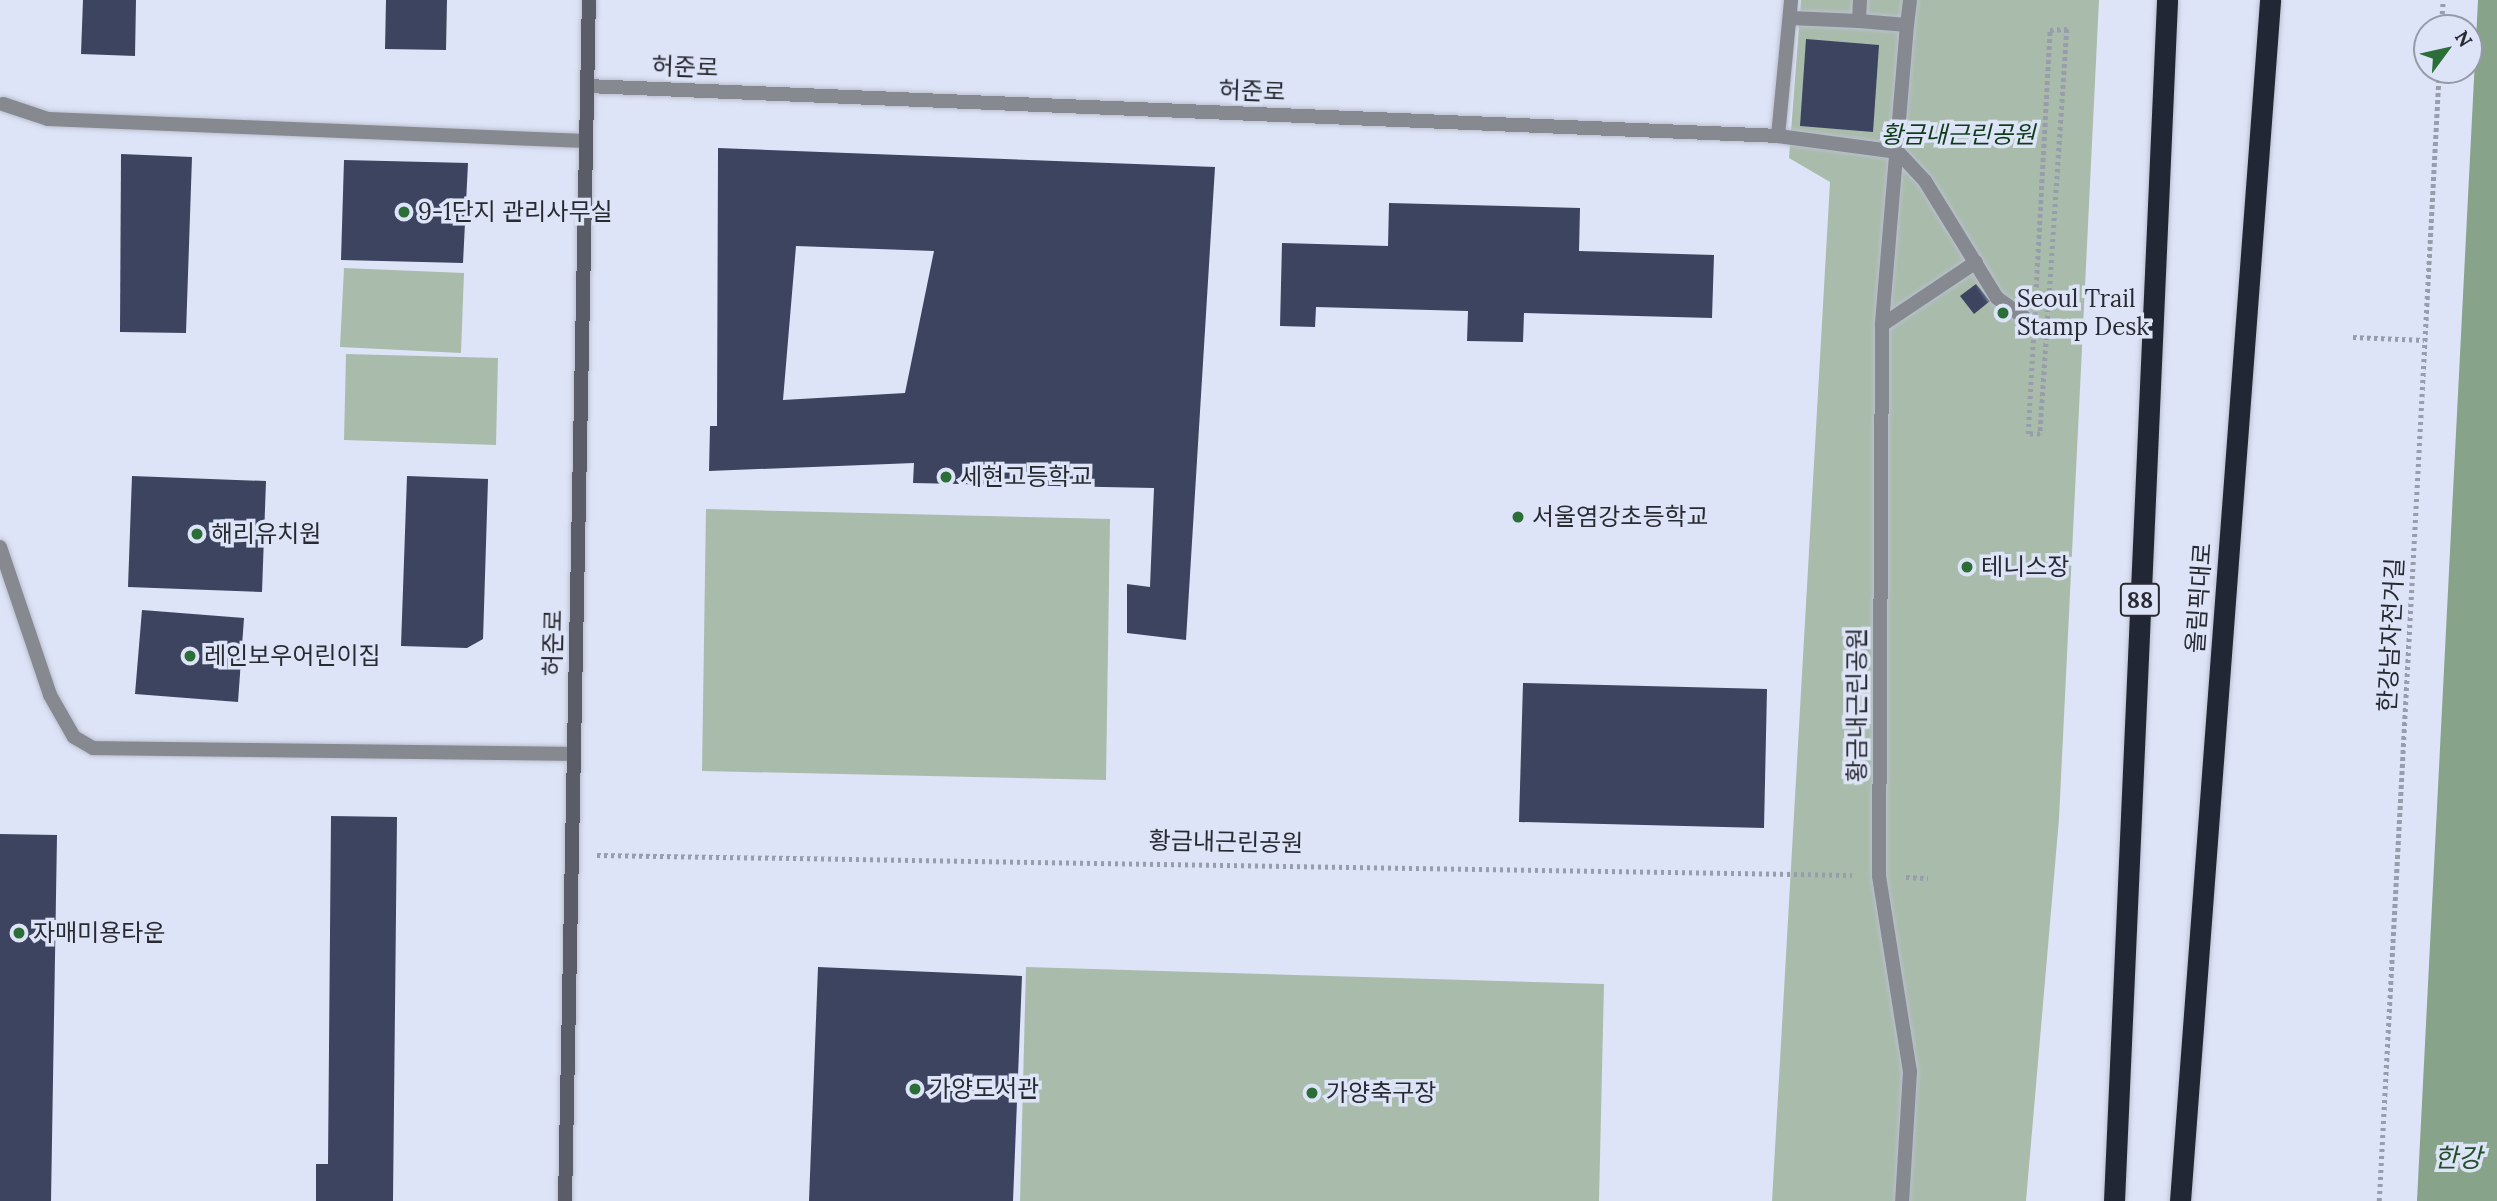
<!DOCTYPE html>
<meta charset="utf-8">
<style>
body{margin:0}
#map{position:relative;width:2497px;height:1201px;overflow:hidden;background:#dee4f7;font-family:Lora,"Noto Sans KR",serif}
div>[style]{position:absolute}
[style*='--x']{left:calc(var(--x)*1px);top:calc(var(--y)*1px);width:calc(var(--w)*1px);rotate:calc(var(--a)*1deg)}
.green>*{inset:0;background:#a9bcab}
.water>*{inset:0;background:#87a38a}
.building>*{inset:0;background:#3c445f}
.path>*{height:4.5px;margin-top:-2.25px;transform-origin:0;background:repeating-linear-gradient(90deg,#989dab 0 3.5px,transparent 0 7px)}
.roads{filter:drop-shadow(0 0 2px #babfcf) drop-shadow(0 0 2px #babfcf)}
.lane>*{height:14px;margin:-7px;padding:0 7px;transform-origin:7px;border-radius:7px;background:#868990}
.street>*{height:14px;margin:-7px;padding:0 7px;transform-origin:7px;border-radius:7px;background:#868990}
.secondary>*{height:14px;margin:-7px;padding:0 7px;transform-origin:7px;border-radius:7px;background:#5a5d68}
.highway>*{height:21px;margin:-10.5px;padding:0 10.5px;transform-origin:10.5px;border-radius:10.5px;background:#222735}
.dots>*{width:19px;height:19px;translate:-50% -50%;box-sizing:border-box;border:4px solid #dee4f7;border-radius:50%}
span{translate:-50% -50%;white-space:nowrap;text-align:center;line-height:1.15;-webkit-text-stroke:7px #dee4f7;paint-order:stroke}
.shield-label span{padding:2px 5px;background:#dee4f7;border:2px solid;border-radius:5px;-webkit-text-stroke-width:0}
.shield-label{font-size:23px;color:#282a31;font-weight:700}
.street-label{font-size:24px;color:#282a31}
.park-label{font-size:24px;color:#0e3c19;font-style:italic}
.poi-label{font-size:24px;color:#282a31}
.left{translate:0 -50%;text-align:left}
.water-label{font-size:26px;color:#234f2b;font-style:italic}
.north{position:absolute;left:2413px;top:14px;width:70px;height:70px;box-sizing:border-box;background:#dee4f7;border:2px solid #959aa8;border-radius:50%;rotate:57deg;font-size:19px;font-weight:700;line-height:28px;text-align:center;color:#282a31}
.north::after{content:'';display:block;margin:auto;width:24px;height:32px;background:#2b6e38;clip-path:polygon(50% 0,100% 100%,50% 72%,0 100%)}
</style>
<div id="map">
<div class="green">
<div style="clip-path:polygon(1801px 0,2099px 0,2059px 819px,2026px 1201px,1772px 1201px,1830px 182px,1789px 158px)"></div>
<div style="clip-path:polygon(344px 268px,464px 273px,461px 353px,340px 347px)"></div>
<div style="clip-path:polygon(346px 354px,498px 358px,496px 445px,344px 440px)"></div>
<div style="clip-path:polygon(706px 509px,1110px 519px,1106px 780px,702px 771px)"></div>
<div style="clip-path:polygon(1026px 967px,1604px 984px,1599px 1201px,1020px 1201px)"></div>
</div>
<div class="water">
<div style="clip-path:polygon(2478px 0,2497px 0,2497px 1201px,2417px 1201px)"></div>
</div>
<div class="building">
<div style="clip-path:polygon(83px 0,136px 0,135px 56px,81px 54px)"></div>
<div style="clip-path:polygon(386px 0,447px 0,446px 50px,385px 49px)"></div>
<div style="clip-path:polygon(1806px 39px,1879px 45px,1873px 132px,1800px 126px)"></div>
<div style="clip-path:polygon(evenodd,718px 148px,1215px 167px,1186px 640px,1127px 633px,1127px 584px,1150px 587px,1154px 488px,913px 483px,914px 463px,709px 471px,710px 426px,717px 426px,718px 148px,796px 246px,934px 251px,905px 393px,783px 400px,796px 246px)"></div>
<div style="clip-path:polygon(121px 154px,192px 157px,186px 333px,120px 332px)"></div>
<div style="clip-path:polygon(344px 160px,468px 163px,463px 263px,341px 260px)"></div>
<div style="clip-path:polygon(1389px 203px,1580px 208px,1579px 251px,1714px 255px,1712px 318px,1524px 313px,1523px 342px,1467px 341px,1468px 311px,1316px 307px,1315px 327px,1280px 326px,1282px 243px,1388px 246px)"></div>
<div style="clip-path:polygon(1976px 284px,1990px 301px,1974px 314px,1960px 296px)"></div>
<div style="clip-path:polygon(132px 476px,266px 481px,262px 592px,128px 587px)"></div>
<div style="clip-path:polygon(407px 476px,488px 479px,483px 639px,467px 648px,401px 646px)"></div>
<div style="clip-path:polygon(142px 610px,244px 618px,238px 702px,135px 694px)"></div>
<div style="clip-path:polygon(1523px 683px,1767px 689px,1764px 828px,1519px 822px)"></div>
<div style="clip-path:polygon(331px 816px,397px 817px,393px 1201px,316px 1201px,316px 1164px,328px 1164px)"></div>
<div style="clip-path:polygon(0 834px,57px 835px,51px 1201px,0 1201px)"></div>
<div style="clip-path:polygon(818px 967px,1022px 976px,1013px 1201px,809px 1201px)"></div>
</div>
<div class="path">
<div style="--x:2441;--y:28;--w:28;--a:-86"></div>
<div style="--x:2067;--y:29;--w:406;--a:93.8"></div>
<div style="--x:2040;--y:434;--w:12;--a:180"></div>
<div style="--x:2028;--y:434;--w:405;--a:-86.9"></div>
<div style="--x:2050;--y:30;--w:17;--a:-3"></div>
<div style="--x:2353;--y:337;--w:71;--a:2.4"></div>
<div style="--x:597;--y:855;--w:1255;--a:0.91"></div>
<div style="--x:1906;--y:877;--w:22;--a:3"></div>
<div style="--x:2379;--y:1201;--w:1133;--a:-86.96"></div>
</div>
<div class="roads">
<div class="lane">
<div style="--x:0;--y:547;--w:156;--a:71.3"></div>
<div style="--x:50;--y:695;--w:48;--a:60.3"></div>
<div style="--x:74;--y:737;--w:22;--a:30"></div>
<div style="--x:93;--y:748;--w:481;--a:0.7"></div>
</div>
<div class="street">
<div style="--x:1860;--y:0;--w:21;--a:93"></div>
<div style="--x:1859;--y:21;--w:48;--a:4.8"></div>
<div style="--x:1907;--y:25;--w:301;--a:94.8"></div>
<div style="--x:1882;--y:325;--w:551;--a:90.31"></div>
<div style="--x:1879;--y:876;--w:198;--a:81"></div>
<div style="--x:1910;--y:1072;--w:129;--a:93.5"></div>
<div style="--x:1790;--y:18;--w:69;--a:2.5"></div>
<div style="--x:1907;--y:25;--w:25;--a:-83"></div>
<div style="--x:587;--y:86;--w:1192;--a:2.4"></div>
<div style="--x:1778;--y:136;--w:137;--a:-84.5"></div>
<div style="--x:3;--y:104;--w:47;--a:18.4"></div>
<div style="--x:48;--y:119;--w:538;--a:2.34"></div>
<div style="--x:1778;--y:136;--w:121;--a:7.6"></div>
<div style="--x:1898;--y:152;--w:40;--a:47"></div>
<div style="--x:1925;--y:181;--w:137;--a:58.4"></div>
<div style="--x:1997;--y:298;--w:48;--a:35.7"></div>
<div style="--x:1882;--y:325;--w:113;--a:-33.8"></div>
</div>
<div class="secondary">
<div style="--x:565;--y:1201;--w:1201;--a:-88.86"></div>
</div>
<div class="highway">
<div style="--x:2114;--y:1201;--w:1202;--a:-87.47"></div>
<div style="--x:2180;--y:1201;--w:1204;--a:-85.71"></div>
</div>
</div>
<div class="dots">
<div style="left:404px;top:212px;background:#2b6e38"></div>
<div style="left:2003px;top:313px;background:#2b6e38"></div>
<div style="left:946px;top:477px;background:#2b6e38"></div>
<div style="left:1518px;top:517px;background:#2b6e38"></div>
<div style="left:197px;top:534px;background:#2b6e38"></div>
<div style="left:1967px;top:567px;background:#2b6e38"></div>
<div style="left:190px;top:656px;background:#2b6e38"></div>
<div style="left:19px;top:933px;background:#2b6e38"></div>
<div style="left:915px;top:1089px;background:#2b6e38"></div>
<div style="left:1312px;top:1093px;background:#2b6e38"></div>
</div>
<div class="shield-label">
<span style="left:2140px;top:600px">88</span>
</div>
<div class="street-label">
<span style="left:685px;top:67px;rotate:2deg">허준로</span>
<span style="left:1252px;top:91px;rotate:2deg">허준로</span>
<span style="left:2199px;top:598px;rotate:-86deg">올림픽대로</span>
<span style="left:2391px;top:635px;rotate:-87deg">한강남자전거길</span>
<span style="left:553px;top:643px;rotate:-89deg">허준로</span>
<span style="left:1857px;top:705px;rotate:-90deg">황금내근린공원</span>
<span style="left:1226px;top:842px;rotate:1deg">황금내근린공원</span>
</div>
<div class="park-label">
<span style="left:1958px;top:135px">황금내근린공원</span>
</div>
<div class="poi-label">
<span class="left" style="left:418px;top:212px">9-1단지 관리사무실</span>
<span class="left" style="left:2017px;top:313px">Seoul Trail<br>Stamp Desk</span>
<span class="left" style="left:960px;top:477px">세현고등학교</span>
<span class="left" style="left:1532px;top:517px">서울염강초등학교</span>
<span class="left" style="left:211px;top:534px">해리유치원</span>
<span class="left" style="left:1981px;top:567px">테니스장</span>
<span class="left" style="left:204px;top:656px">레인보우어린이집</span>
<span class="left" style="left:33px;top:933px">자매미용타운</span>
<span class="left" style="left:929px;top:1089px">가양도서관</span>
<span class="left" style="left:1326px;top:1093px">가양축구장</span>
</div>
<div class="water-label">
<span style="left:2458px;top:1158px">한강</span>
</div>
<div class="north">N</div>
</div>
